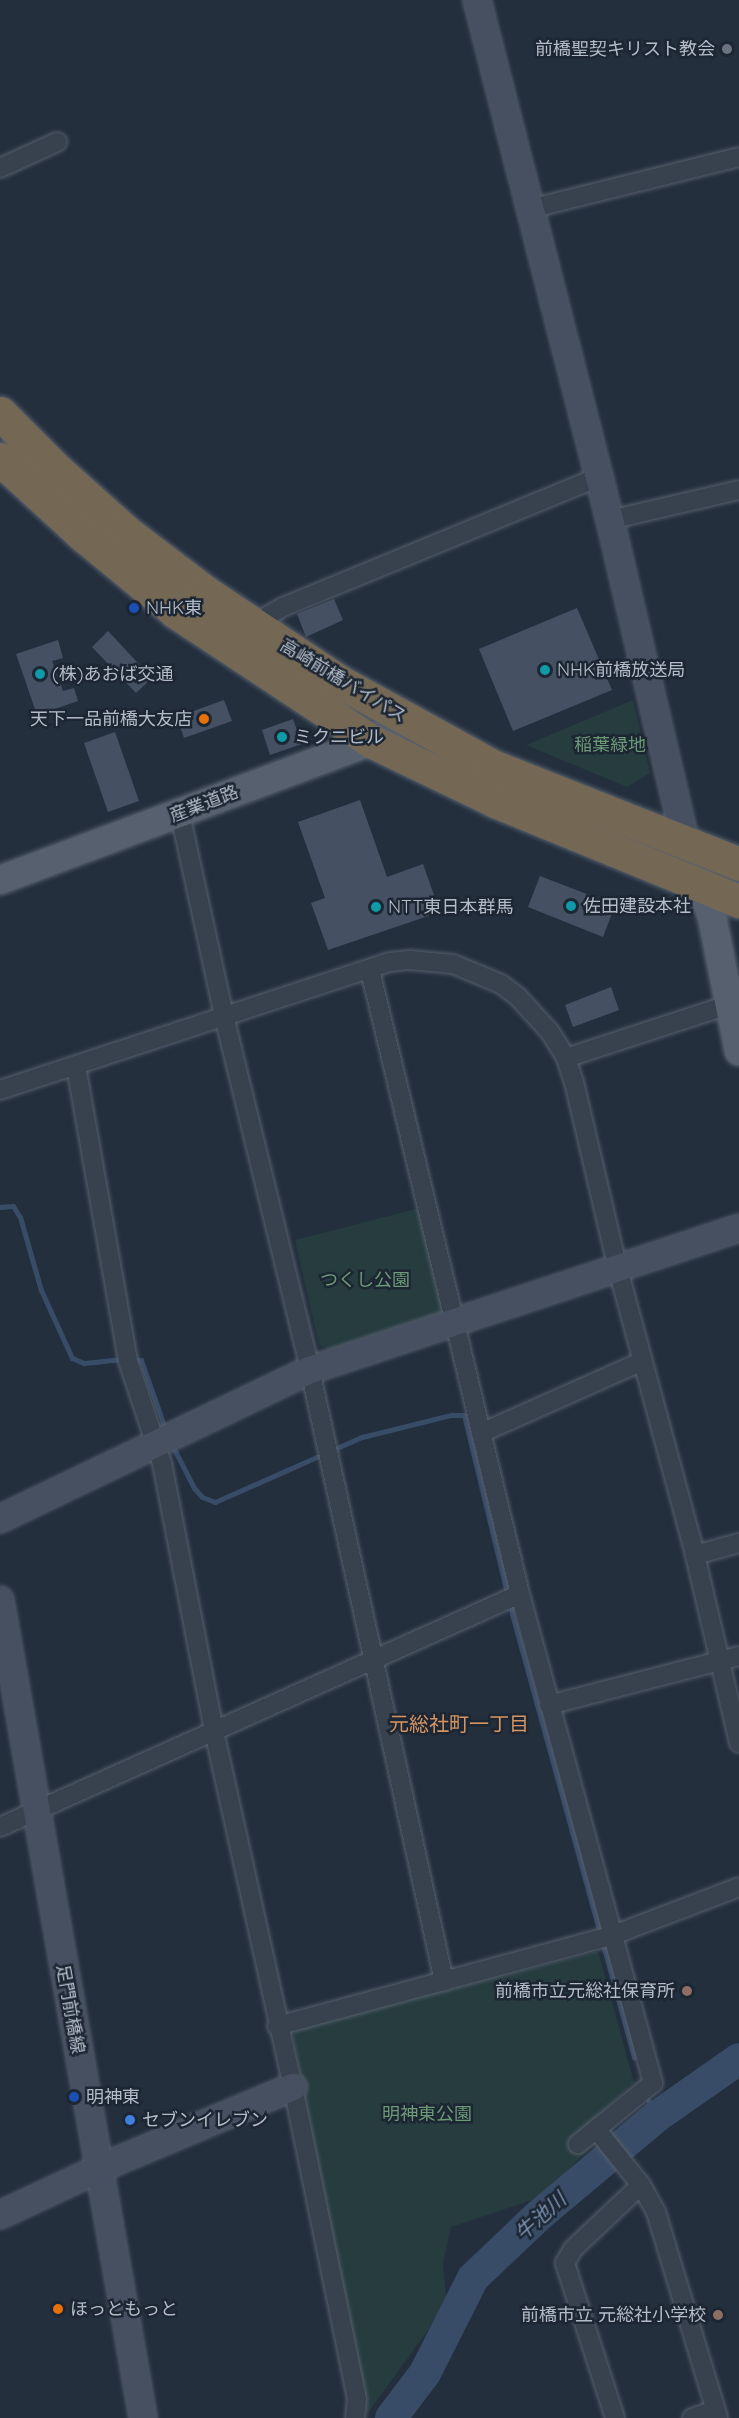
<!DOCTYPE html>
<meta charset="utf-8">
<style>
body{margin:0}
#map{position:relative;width:739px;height:2418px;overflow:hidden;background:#242f3e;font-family:Quicksand,"Noto Sans JP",sans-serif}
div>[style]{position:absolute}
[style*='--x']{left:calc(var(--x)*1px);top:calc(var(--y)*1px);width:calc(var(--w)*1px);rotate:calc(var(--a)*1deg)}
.green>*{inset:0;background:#263c3f}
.stream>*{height:5px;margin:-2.5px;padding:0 2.5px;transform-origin:2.5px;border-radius:2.5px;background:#394c67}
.river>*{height:32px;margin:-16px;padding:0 16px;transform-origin:16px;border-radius:16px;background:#394c67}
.building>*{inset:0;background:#455162}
.roads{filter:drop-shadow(0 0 2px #565f6c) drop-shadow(0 0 2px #565f6c)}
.street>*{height:18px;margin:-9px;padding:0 9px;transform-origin:9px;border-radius:9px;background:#38414e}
.secondary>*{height:26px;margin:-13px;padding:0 13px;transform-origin:13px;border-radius:13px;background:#465061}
.primary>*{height:28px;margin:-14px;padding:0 14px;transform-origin:14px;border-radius:14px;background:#56606e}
.highway>*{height:33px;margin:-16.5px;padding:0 16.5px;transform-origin:16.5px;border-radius:16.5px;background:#746855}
.dots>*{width:16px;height:16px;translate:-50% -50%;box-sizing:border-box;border:3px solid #1d2633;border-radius:50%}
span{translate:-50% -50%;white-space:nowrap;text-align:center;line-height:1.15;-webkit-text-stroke:5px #1d2633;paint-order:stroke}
.poi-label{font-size:18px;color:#b4bcc9}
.right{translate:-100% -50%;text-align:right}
.left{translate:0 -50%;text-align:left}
.street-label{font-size:18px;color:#b4bcc9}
.park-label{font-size:18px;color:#6b9a76}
.neighbourhood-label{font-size:20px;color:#d59563}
.water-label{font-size:20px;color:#7c92b1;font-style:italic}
</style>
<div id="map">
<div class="green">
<div style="clip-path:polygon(633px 700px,650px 773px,627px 787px,526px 745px)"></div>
<div style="clip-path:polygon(416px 1209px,426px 1214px,447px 1304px,441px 1315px,333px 1351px,319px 1345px,295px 1240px)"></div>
<div style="clip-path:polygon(597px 1952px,599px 1955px,634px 2082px,581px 2131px,597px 2140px,544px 2196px,451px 2227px,443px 2264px,447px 2304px,367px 2414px,293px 2036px,299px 2027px)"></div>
</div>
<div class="stream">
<div style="--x:0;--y:1207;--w:13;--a:-4"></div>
<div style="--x:13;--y:1206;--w:13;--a:58"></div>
<div style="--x:20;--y:1217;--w:76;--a:74"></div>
<div style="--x:41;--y:1290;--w:75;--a:65.5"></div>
<div style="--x:72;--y:1358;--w:13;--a:23"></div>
<div style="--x:84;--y:1363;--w:39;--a:-6"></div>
<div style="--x:132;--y:1359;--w:9;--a:6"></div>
<div style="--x:141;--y:1360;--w:75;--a:70.6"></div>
<div style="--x:172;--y:1445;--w:48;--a:62.9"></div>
<div style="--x:194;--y:1488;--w:12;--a:48"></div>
<div style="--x:202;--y:1497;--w:14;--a:21"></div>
<div style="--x:215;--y:1502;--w:161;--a:-23.9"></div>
<div style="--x:362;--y:1437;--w:92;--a:-13.9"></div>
<div style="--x:451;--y:1415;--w:13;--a:0"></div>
<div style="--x:464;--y:1415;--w:205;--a:76.4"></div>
<div style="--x:512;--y:1614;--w:460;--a:74.6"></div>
<div style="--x:647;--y:2098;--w:21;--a:65"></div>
</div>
<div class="river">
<div style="--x:391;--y:2418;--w:56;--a:-52.9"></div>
<div style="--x:425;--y:2373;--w:106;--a:-63.2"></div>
<div style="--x:473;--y:2278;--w:88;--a:-43.6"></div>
<div style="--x:537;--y:2217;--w:155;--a:-40"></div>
<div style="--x:656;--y:2117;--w:101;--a:-34.9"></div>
</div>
<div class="building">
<div style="clip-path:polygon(334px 599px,343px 620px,306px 637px,297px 614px)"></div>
<div style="clip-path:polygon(577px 608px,612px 690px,513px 731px,479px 649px)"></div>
<div style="clip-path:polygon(108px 631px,152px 678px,136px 693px,92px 647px)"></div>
<div style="clip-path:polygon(58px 640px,63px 658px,52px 661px,63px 691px,74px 688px,78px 701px,37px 715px,16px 654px)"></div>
<div style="clip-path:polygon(224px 700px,232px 721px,184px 738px,177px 717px)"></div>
<div style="clip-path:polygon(293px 719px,302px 744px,270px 755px,262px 730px)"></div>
<div style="clip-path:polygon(115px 732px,139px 801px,108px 812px,84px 743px)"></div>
<div style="clip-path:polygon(360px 800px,387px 877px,423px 864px,440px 912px,328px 950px,311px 903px,325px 898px,298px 822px)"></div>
<div style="clip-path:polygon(540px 876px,615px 905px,603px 937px,528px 907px)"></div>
<div style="clip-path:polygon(611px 987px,619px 1010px,573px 1027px,565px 1005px)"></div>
</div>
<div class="roads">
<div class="street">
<div style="--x:0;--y:168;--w:63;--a:-24.5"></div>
<div style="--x:529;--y:209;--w:216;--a:-13.9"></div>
<div style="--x:610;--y:520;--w:132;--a:-13.1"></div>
<div style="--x:258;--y:629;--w:18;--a:-52"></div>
<div style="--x:269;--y:615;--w:16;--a:-30"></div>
<div style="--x:283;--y:607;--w:341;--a:-22.4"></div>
<div style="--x:180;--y:814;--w:207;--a:77.7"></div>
<div style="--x:224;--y:1016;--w:364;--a:76.3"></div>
<div style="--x:310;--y:1370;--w:626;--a:77.63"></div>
<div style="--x:370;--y:970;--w:642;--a:76.48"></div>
<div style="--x:520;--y:1594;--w:507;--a:74.78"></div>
<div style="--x:653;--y:2083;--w:97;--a:140.9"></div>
<div style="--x:566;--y:1058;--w:170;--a:-18.1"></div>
<div style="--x:76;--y:1066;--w:300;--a:80"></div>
<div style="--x:128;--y:1361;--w:108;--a:71.6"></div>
<div style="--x:162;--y:1463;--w:273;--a:79"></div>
<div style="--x:214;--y:1731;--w:365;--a:77.5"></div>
<div style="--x:293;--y:2087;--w:318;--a:78.4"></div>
<div style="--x:357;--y:2399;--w:19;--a:96"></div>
<div style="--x:0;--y:1090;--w:410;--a:-18.2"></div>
<div style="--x:390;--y:962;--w:20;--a:-6"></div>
<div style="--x:410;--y:960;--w:43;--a:5.3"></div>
<div style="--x:453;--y:964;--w:52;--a:22.6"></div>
<div style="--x:501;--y:984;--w:21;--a:37"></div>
<div style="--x:518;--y:997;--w:47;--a:47.6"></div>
<div style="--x:550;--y:1032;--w:31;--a:58"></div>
<div style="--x:566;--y:1058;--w:25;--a:72"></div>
<div style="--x:574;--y:1082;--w:192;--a:76.8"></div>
<div style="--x:618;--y:1269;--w:296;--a:74.9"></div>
<div style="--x:695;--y:1555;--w:193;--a:76.8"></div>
<div style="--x:481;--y:1433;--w:177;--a:-24"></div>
<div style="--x:695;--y:1555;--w:46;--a:-15.3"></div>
<div style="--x:549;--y:1705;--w:196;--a:-14.5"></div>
<div style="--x:0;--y:1827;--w:570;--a:-24.14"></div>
<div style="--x:277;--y:2026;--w:346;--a:-15.1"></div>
<div style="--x:611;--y:1936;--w:137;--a:-20.9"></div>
<div style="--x:596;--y:2129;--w:72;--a:51.2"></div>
<div style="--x:641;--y:2185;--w:31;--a:61"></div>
<div style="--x:656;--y:2212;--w:215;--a:73.2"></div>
<div style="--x:615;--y:2418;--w:163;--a:-107.9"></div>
<div style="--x:565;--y:2263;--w:16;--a:-60"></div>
<div style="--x:573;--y:2249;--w:93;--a:-43.3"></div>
<div style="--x:692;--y:2418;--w:24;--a:-19"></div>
</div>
<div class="secondary">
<div style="--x:477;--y:0;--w:537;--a:75.65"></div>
<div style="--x:610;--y:520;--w:332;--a:76.8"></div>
<div style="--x:0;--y:1519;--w:344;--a:-25.7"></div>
<div style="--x:310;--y:1370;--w:452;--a:-18.3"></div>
<div style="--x:0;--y:1600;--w:830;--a:80.08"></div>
<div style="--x:0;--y:2215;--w:108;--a:-25.1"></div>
<div style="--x:98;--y:2169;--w:212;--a:-22.8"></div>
</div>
<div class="primary">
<div style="--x:696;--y:870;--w:50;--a:71.2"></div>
<div style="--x:712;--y:917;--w:137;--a:78.6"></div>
<div style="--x:0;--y:880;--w:396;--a:-20.5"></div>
<div style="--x:371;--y:741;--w:21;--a:-28"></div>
<div style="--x:390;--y:731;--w:18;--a:-43"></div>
</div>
<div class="highway">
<div style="--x:0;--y:413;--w:79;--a:45"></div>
<div style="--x:56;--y:469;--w:93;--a:41.9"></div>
<div style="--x:125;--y:531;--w:101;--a:37.3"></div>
<div style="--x:205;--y:592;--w:162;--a:33.7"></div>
<div style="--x:340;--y:682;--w:174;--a:28.9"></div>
<div style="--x:492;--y:766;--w:266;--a:21.6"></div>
<div style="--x:0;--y:459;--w:113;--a:42.5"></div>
<div style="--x:83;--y:535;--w:121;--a:39.6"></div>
<div style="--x:176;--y:612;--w:234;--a:33.5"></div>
<div style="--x:371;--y:741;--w:138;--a:25.8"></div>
<div style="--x:495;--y:801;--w:264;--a:22.3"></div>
</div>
</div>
<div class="dots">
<div style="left:727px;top:49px;background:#6b7280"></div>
<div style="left:134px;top:608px;background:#1a4fb4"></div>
<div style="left:545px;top:670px;background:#0f9aa8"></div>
<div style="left:40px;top:674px;background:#0f9aa8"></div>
<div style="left:204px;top:719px;background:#e8710a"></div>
<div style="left:282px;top:737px;background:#0f9aa8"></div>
<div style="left:571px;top:906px;background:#0f9aa8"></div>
<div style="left:376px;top:907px;background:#0f9aa8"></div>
<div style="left:687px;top:1991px;background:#8d6e63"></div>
<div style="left:74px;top:2097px;background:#1a4fb4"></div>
<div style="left:130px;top:2120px;background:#3f7fe0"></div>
<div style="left:58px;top:2309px;background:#e8710a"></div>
<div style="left:718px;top:2315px;background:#8d6e63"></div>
</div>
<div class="poi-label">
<span class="right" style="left:715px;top:49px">前橋聖契キリスト教会</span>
<span class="left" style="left:146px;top:608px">NHK東</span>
<span class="left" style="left:557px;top:670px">NHK前橋放送局</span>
<span class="left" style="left:52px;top:674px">(株)あおば交通</span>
<span class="right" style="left:192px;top:719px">天下一品前橋大友店</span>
<span class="left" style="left:294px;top:737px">ミクニビル</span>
<span class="left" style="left:583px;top:906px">佐田建設本社</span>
<span class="left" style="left:388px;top:907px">NTT東日本群馬</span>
<span class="right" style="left:675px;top:1991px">前橋市立元総社保育所</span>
<span class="left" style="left:86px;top:2097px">明神東</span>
<span class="left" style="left:142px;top:2120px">セブンイレブン</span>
<span class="left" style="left:70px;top:2309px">ほっともっと</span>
<span class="right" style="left:706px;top:2315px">前橋市立 元総社小学校</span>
</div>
<div class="street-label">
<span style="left:343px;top:681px;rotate:31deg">高崎前橋バイパス</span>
<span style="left:204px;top:804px;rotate:-21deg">産業道路</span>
<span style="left:70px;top:2009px;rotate:80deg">足門前橋線</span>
</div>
<div class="park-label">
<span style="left:610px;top:745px">稲葉緑地</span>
<span style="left:365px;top:1280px">つくし公園</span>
<span style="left:427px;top:2114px">明神東公園</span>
</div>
<div class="neighbourhood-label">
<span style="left:459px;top:1723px">元総社町一丁目</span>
</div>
<div class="water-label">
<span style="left:540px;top:2216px;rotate:-42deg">牛池川</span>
</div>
</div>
